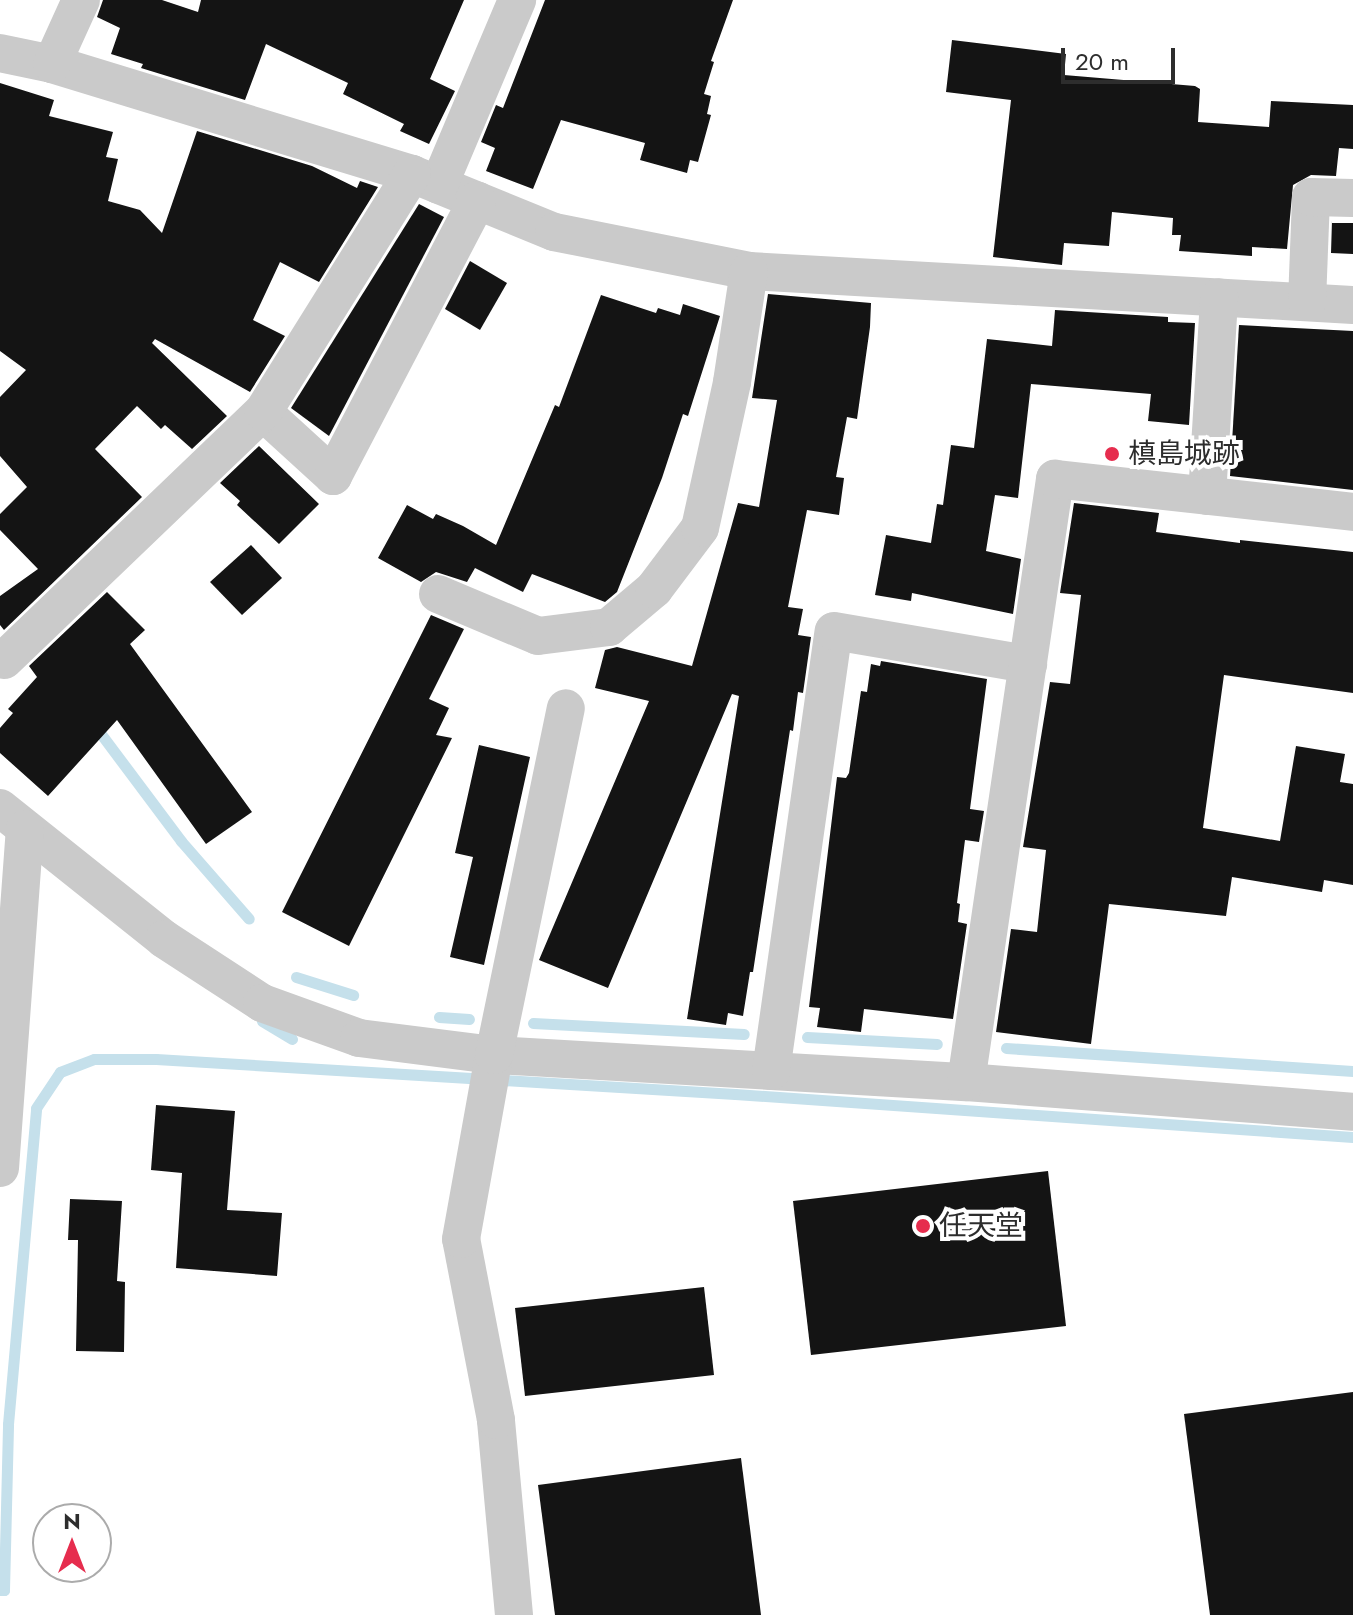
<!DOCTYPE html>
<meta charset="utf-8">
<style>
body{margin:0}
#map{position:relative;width:1353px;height:1615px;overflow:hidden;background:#fff;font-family:Jost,"Noto Sans JP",sans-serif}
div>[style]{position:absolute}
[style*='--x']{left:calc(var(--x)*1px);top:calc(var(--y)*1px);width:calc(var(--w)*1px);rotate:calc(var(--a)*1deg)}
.stream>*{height:11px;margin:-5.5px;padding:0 5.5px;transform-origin:5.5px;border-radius:5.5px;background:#c5e0eb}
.building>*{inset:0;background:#141414}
.minor>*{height:38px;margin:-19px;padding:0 19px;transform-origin:19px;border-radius:19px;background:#cacaca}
.dots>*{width:22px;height:22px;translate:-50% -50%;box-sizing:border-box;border:4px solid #fff;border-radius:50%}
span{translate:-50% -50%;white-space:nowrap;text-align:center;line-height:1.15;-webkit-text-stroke:8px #fff;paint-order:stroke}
.poi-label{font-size:28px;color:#2d2d2d}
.left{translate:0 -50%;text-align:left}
.north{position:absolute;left:32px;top:1503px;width:80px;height:80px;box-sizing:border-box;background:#fff;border:2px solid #ababab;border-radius:50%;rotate:0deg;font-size:22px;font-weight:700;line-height:32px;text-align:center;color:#2d2d2d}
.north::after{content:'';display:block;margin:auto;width:28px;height:36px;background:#e62d4e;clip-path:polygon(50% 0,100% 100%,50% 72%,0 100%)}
.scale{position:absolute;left:1061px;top:48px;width:114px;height:36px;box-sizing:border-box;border:4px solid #2d2d2d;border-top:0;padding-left:10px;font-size:24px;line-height:28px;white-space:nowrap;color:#2d2d2d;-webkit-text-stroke:6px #fff;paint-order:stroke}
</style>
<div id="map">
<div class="stream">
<div style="--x:95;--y:726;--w:144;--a:53.2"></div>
<div style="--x:181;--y:841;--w:103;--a:48.9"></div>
<div style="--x:296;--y:977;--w:60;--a:17.5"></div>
<div style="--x:439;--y:1017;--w:30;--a:4"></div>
<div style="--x:262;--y:1021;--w:35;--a:31"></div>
<div style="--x:533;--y:1023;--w:211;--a:3"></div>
<div style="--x:807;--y:1037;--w:130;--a:3.1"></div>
<div style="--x:1006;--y:1048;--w:348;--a:3.8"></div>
<div style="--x:0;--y:1590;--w:4;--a:0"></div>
<div style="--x:4;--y:1590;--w:166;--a:-88.6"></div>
<div style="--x:8;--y:1424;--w:317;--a:-84.9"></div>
<div style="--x:36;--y:1108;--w:43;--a:-56.3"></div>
<div style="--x:60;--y:1072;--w:36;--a:-21"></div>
<div style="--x:94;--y:1059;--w:62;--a:0"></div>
<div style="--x:156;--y:1059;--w:580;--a:3.46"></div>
<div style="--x:735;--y:1094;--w:619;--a:3.98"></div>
</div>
<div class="building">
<div style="clip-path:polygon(103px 0,162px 0,198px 12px,201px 0,464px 0,430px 79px,455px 91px,429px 144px,400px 131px,404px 124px,343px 94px,348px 83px,266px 44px,245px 100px,141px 68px,143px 64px,111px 54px,120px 28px,97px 17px)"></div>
<div style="clip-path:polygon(545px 0,733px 0,711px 61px,714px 62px,704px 94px,711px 96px,707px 114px,711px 115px,698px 162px,690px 160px,687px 173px,640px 160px,645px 143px,561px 120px,533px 189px,486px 171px,495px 148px,481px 142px,496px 105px,503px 108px)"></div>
<div style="clip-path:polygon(952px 40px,1066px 54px,1064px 75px,1195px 86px,1200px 89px,1198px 122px,1269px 127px,1271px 101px,1353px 105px,1353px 149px,1339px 148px,1336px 176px,1311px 175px,1293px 185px,1287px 249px,1252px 247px,1252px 256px,1179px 251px,1181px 235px,1172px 235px,1173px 218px,1112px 212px,1109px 246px,1064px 243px,1062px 265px,993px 257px,1011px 100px,946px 92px)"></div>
<div style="clip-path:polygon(0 83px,54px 100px,49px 116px,113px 132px,106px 157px,118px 159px,108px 201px,140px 210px,162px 233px,197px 131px,312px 166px,357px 188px,360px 181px,378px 187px,319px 282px,280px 262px,253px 320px,285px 336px,250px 392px,155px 339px,152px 343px,227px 416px,192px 449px,165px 425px,161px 429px,137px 406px,95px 449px,142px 497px,4px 630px,0 625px,0 596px,38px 569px,0 530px,0 514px,27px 487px,0 456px,0 397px,26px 370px,0 351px)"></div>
<div style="clip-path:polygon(419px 204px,444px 217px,329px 436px,291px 408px)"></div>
<div style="clip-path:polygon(1332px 220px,1332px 223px,1353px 223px,1353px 254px,1331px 253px)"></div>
<div style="clip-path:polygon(470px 261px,507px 283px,480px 330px,445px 309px)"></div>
<div style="clip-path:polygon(768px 294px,871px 303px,870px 327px,857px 419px,847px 417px,836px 477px,844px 478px,839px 515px,807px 510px,788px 607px,803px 609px,798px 635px,811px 637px,803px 693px,798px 692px,793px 731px,790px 730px,753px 972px,750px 972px,743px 1016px,728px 1013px,726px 1025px,687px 1019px,739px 696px,732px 694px,608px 988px,539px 960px,649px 701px,595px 688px,605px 650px,617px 647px,692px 666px,738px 503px,759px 507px,777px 400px,752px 398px)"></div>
<div style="clip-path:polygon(601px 295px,656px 313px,658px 308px,680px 315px,683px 304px,720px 316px,688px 416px,683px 414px,662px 478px,617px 592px,605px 602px,532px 574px,523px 592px,475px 568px,467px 582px,436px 572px,421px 582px,378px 558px,407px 505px,433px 519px,436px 514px,463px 526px,496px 545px,555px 405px,559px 407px)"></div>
<div style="clip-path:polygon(1055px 310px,1168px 317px,1168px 322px,1195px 323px,1189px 425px,1148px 421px,1151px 394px,1031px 384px,1018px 498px,995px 495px,986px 551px,1021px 559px,1013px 614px,912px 593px,911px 601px,875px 595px,886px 535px,931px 543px,937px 504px,943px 505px,951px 445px,974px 448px,987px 339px,1052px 346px)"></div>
<div style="clip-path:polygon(1239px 325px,1353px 331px,1353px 490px,1230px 476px)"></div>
<div style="clip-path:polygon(259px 446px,319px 504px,279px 544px,237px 505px,240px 501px,220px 483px)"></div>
<div style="clip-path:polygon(1074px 503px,1159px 513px,1156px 532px,1240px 543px,1240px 540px,1353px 552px,1353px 693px,1224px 675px,1203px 828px,1280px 841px,1296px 746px,1345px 754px,1340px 782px,1353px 784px,1353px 885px,1324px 880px,1322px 892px,1232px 877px,1226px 916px,1109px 904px,1091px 1044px,996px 1032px,1011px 929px,1037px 932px,1046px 850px,1023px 847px,1050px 682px,1070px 684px,1081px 595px,1060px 593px)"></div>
<div style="clip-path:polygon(251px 545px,282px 578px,242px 615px,210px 582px)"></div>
<div style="clip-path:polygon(107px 592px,145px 630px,130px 644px,252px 812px,206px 844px,117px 720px,48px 796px,0 753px,0 728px,13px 713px,8px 709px,37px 677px,29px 666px)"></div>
<div style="clip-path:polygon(431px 615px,464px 629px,429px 699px,449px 708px,436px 735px,452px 738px,349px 946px,282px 912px)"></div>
<div style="clip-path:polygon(881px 661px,987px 679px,970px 809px,984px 811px,979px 842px,965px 840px,957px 903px,960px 904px,958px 922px,967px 924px,953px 1019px,864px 1009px,861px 1032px,817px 1027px,820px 1008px,809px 1007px,837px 777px,846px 778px,849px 773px,861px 691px,867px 692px,871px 664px,880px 666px)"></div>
<div style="clip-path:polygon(479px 745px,530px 757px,484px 965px,450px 957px,473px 857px,455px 853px)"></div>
<div style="clip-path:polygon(156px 1105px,235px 1111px,227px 1210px,282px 1213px,277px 1276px,176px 1268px,182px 1173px,151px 1170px)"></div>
<div style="clip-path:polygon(1048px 1171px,1066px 1326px,811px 1355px,793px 1201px)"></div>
<div style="clip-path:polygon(70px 1199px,122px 1201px,117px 1281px,125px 1282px,124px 1352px,76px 1351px,78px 1240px,68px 1240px)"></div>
<div style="clip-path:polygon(704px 1287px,714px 1375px,525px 1396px,515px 1308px)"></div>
<div style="clip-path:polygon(1353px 1392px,1353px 1615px,1210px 1615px,1184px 1414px)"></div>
<div style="clip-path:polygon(741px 1458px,761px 1615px,555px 1615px,538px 1485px)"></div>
</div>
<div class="minor">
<div style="--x:0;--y:53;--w:53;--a:11.9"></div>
<div style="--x:52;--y:64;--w:376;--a:17"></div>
<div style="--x:412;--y:174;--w:153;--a:22.2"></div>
<div style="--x:554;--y:232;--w:199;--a:11.3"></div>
<div style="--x:749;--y:271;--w:605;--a:3.22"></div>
<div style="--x:52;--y:64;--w:70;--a:-65.6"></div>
<div style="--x:439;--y:185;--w:201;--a:-67.1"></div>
<div style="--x:1307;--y:302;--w:105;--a:-87.8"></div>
<div style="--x:1311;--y:197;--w:42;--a:1.4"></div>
<div style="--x:263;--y:412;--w:95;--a:42.4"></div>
<div style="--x:333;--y:476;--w:311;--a:-62.4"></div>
<div style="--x:1207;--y:496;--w:199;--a:-86.5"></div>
<div style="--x:438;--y:594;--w:108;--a:22.8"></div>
<div style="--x:538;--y:636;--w:72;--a:-7.2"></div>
<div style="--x:609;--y:627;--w:59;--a:-40.2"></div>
<div style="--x:654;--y:589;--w:76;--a:-53"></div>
<div style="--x:700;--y:528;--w:149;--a:-77.6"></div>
<div style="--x:732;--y:382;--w:112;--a:-81.3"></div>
<div style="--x:4;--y:660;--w:359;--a:-43.8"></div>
<div style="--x:263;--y:412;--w:281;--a:-58"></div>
<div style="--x:0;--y:808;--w:210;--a:38.6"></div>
<div style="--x:164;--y:939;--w:117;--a:33.1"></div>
<div style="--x:262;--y:1003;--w:103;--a:19.8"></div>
<div style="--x:359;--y:1038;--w:136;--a:7.2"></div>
<div style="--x:494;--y:1055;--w:473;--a:3.3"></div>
<div style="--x:966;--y:1082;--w:388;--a:4.4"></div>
<div style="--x:771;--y:1071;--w:444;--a:-81.9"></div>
<div style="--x:834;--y:631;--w:197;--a:9.7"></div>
<div style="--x:966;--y:1082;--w:610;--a:-81.6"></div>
<div style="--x:1055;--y:479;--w:300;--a:6.3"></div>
<div style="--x:0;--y:1168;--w:340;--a:-85.8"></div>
<div style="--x:514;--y:1615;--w:196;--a:-95.3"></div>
<div style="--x:496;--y:1420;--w:184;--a:-100.9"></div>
<div style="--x:461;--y:1239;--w:187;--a:-79.8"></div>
<div style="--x:494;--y:1055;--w:354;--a:-78.3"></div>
</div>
<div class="dots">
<div style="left:1112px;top:454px;background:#e62d4e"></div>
<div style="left:923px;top:1226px;background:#e62d4e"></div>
</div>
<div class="poi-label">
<span class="left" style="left:1128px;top:454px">槙島城跡</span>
<span class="left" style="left:939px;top:1226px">任天堂</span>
</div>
<div class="north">N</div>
<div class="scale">20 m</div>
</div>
